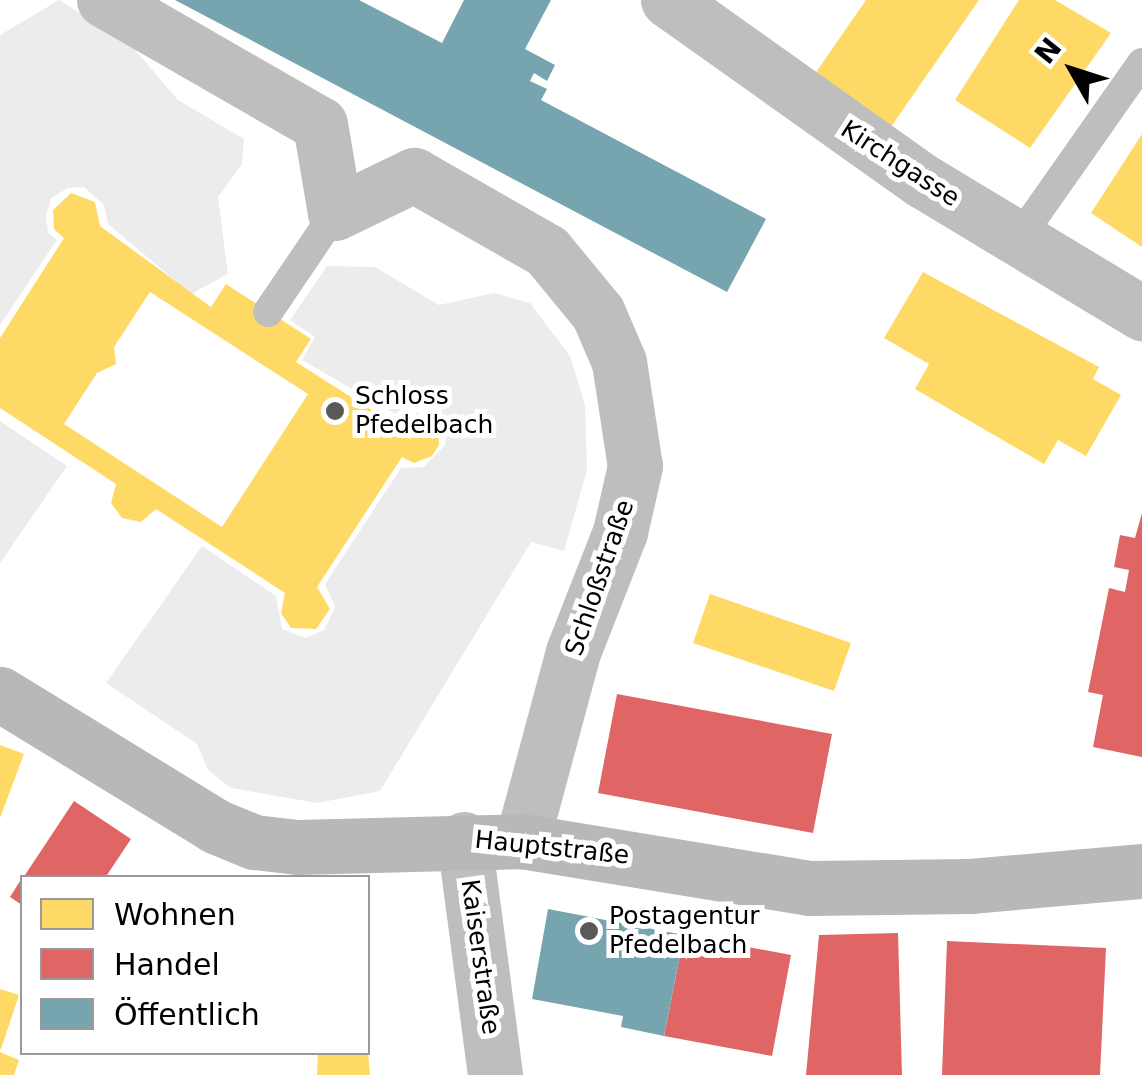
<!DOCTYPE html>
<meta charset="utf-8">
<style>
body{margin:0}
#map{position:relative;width:1142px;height:1075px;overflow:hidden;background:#fff;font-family:"DejaVu Sans",sans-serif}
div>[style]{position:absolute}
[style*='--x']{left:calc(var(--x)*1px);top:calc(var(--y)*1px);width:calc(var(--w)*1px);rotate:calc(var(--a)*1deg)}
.green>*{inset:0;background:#ececec}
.homes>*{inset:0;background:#ffd966}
.shops>*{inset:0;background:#e06666}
.public>*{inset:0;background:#76a5af}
.service>*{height:30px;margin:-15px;padding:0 15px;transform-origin:15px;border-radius:15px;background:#bebebe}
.minor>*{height:55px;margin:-27.5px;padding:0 27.5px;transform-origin:27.5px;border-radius:27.5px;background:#bebebe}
.secondary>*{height:55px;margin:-27.5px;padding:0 27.5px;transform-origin:27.5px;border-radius:27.5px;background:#b8b8b8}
.dots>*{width:28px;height:28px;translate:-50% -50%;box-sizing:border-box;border:5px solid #fff;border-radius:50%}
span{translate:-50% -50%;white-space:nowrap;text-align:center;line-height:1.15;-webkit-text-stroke:10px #fff;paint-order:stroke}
.street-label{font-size:25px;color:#000}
.poi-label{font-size:25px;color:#000}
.left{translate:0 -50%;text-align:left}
.legend{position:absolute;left:20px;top:875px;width:350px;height:180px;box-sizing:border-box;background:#fff;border:2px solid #999;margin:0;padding:12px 18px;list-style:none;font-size:30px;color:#000}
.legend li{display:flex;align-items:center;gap:20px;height:50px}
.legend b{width:50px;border:2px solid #999}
.north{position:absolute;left:1022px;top:20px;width:100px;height:100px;-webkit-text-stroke:8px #fff;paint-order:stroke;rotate:309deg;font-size:28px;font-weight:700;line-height:40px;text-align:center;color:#000}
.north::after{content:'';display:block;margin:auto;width:35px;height:45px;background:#000;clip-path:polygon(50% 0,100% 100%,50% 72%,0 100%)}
</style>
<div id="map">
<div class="green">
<div style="clip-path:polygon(59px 0,131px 45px,178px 100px,244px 139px,242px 164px,218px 197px,228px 274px,191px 294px,108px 224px,104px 205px,84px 187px,68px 188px,51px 198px,46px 216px,48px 233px,57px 240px,0 325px,0 35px)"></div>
<div style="clip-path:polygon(327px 266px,375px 267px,439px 305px,494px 293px,530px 303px,570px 356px,585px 405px,587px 470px,564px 551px,531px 542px,380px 791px,317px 803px,231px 788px,208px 770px,197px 744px,106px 683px,202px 546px,276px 596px,282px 629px,306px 638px,324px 630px,335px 607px,325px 584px,401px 468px,424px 467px,445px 445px,448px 426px,439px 409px,407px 404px,396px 414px,302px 360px,315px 337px,290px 320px)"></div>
<div style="clip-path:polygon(0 421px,67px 466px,0 563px)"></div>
</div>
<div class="homes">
<div style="clip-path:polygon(866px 0,979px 0,886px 134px,810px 81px)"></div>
<div style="clip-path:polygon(1019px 0,1055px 0,1111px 33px,1030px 148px,955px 100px)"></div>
<div style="clip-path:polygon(1142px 134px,1142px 247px,1091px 213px)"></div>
<div style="clip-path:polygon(evenodd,71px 193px,95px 202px,100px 226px,211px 307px,226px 284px,311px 339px,296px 362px,395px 425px,417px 413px,438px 426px,439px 445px,432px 456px,414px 463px,402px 457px,317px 587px,330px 609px,316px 629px,291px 628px,281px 613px,285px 593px,156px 509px,141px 522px,122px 518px,111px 503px,116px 484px,0 408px,0 338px,64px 238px,54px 229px,53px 210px,71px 193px,150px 292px,308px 394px,222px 527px,64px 424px,97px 373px,116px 364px,114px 347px,150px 292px)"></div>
<div style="clip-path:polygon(923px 272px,1099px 367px,1093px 379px,1121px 395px,1086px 456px,1058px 440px,1044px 464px,915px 389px,929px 364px,884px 338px)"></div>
<div style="clip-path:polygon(710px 594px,851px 643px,834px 691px,693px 643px)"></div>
<div style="clip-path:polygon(0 745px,24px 754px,0 818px)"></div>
<div style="clip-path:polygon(0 989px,19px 995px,1px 1049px,0 1049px)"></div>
<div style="clip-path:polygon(0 1052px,19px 1060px,14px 1075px,0 1075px)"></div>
<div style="clip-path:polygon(318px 1052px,368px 1052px,370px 1075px,317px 1075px)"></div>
</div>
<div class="shops">
<div style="clip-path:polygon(1142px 513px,1142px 757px,1093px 747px,1103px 695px,1088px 692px,1109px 588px,1125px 592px,1129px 570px,1114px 567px,1120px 535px,1135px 538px)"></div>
<div style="clip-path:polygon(617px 694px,832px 734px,813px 833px,598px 793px)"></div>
<div style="clip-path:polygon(74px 801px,131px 839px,105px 878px,23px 878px)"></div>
<div style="clip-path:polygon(22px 878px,22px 905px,10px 897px)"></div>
<div style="clip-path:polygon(898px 933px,902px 1075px,806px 1075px,819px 935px)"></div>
<div style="clip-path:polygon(684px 935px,791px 955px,772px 1056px,664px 1036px)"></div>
<div style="clip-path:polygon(947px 941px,1106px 948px,1100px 1075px,942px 1075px)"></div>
</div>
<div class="public">
<div style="clip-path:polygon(175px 0,359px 0,442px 43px,464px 0,551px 0,525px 49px,555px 65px,547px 81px,534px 73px,530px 81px,547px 89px,541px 100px,766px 219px,727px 292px)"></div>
<div style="clip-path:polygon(548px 909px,684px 935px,664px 1036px,621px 1027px,623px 1016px,532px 999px)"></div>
</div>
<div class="service">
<div style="--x:1019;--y:238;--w:214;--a:-54.9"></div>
<div style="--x:268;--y:312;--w:120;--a:-55.9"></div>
</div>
<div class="minor">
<div style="--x:104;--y:0;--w:249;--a:29.9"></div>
<div style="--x:320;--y:124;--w:90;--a:80.4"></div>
<div style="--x:335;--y:213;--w:88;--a:-25.7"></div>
<div style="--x:414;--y:175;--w:153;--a:29.7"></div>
<div style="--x:547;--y:251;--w:80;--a:50.6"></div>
<div style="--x:598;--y:313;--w:53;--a:66.8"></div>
<div style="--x:619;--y:362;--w:105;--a:81.3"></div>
<div style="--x:635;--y:466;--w:68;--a:102.8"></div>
<div style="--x:620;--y:532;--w:129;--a:111.4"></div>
<div style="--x:573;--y:652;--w:196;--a:105.1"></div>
<div style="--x:668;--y:0;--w:313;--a:35.4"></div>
<div style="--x:923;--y:181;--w:256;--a:31.1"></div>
<div style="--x:464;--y:839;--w:238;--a:82.5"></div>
</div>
<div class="secondary">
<div style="--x:0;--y:694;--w:252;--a:31.5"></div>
<div style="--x:215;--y:826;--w:42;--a:22.3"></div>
<div style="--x:254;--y:842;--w:44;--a:6.5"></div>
<div style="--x:298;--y:847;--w:224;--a:-1.5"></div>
<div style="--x:522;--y:841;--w:292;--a:9.3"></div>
<div style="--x:810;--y:888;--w:160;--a:-0.7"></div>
<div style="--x:970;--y:886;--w:173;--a:-5"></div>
</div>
<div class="dots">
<div style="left:335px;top:411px;background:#595959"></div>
<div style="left:589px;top:931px;background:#595959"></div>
</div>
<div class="street-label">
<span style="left:900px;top:164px;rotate:33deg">Kirchgasse</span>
<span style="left:600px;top:578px;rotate:-71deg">Schloßstraße</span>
<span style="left:552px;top:848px;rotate:6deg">Hauptstraße</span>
<span style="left:480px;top:957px;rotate:82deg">Kaiserstraße</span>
</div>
<div class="poi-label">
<span class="left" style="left:355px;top:411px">Schloss<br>Pfedelbach</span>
<span class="left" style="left:609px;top:931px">Postagentur<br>Pfedelbach</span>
</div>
<ul class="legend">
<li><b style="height:28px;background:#ffd966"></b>Wohnen</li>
<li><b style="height:28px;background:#e06666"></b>Handel</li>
<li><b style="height:28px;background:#76a5af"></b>Öffentlich</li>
</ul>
<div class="north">N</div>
</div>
